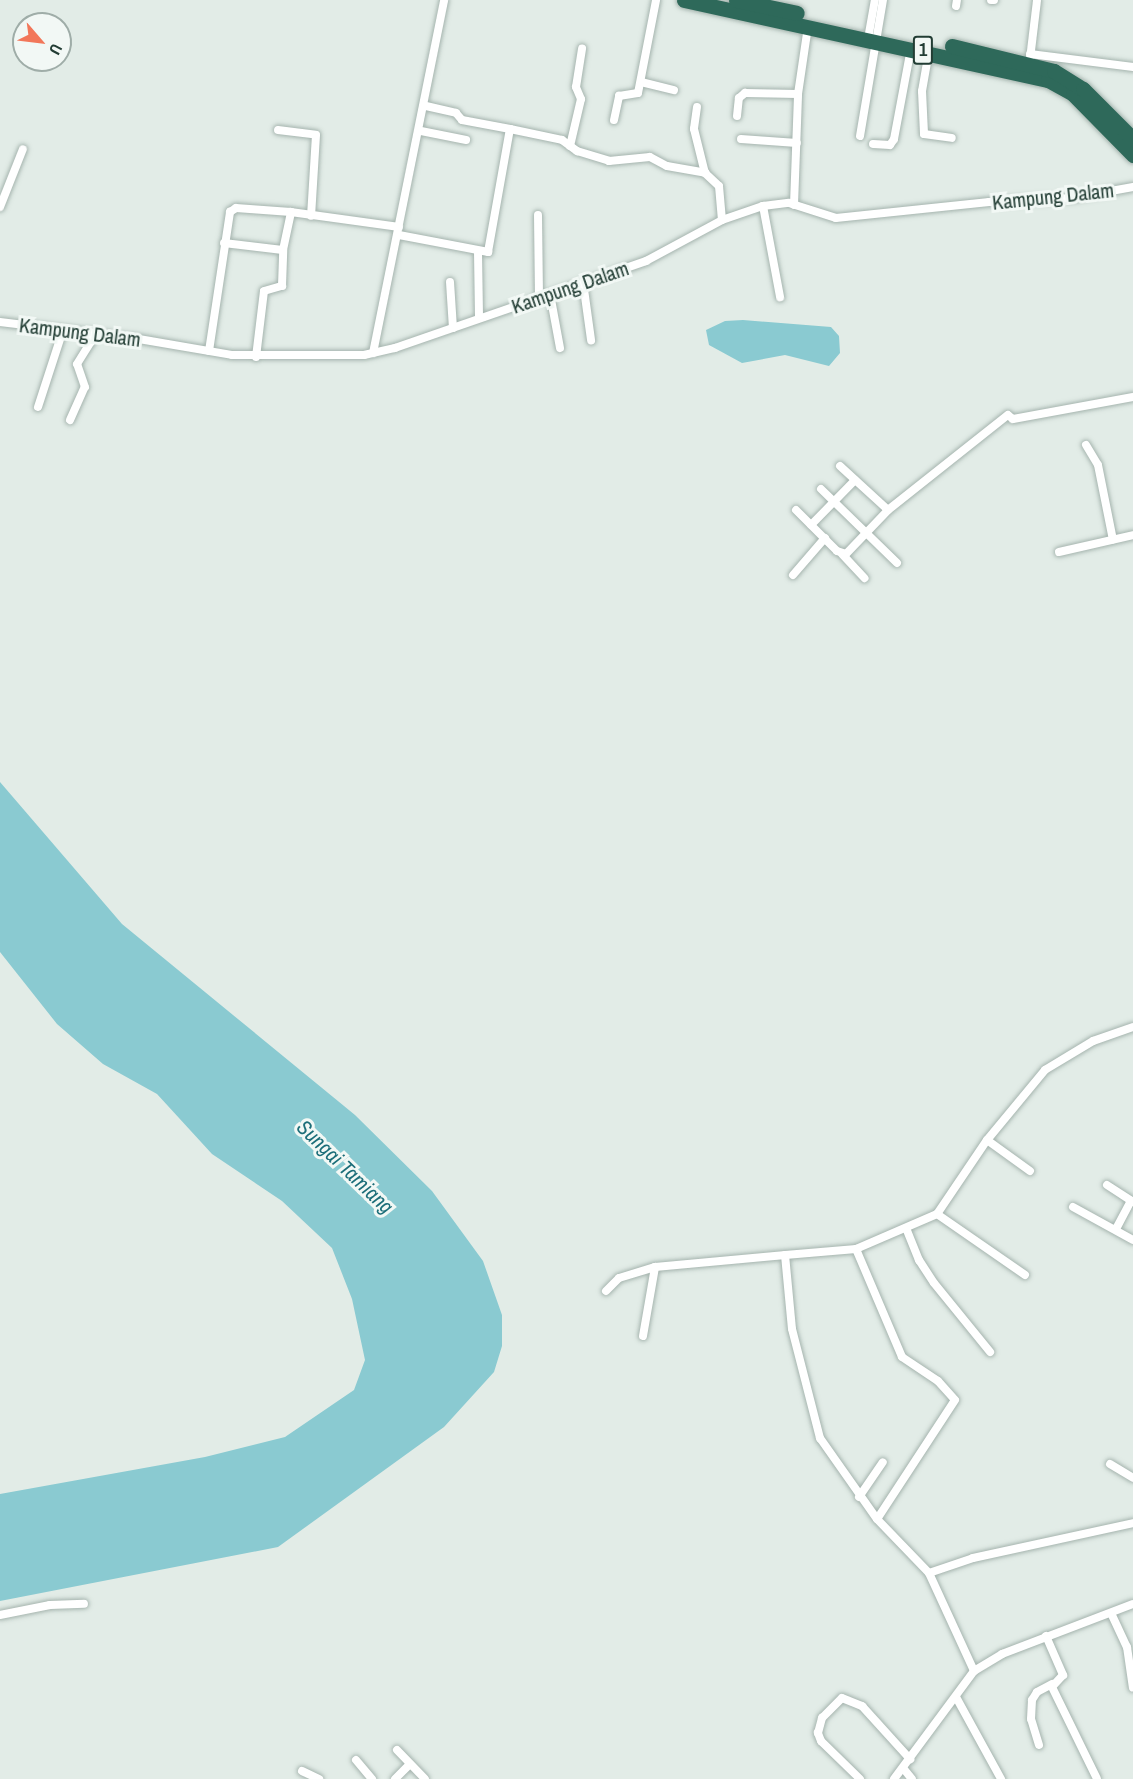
<!DOCTYPE html>
<style>
body{margin:0}
#map{position:relative;width:1133px;height:1779px;overflow:hidden;background:#e2ece7;font-family:"Archivo Narrow",sans-serif}
div>[style]{position:absolute}
[style*='--x']{left:calc(var(--x)*1px);top:calc(var(--y)*1px);width:calc(var(--w)*1px);rotate:calc(var(--a)*1deg)}
.water>*{inset:0;background:#8acad1}
.roads{filter:drop-shadow(0 0 2px #a5b4ae) drop-shadow(0 0 2px #a5b4ae)}
.street>*{height:8px;margin:-4px;padding:0 4px;transform-origin:4px;border-radius:4px;background:#fff}
.highway>*{height:15px;margin:-7.5px;padding:0 7.5px;transform-origin:7.5px;border-radius:7.5px;background:#2e695a}
span{translate:-50% -50%;white-space:nowrap;text-align:center;line-height:1.15;-webkit-text-stroke:6px #f2f8f5;paint-order:stroke}
.shield-label span{padding:2px 4px;background:#f2f8f5;border:2px solid;border-radius:4px;-webkit-text-stroke-width:0}
.shield-label{font-size:18px;color:#223d34;font-weight:700}
.street-label{font-size:20px;color:#223d34}
.water-label{font-size:21px;color:#1c6e79;font-style:italic}
.north{position:absolute;left:12px;top:12px;width:60px;height:60px;box-sizing:border-box;background:#f2f8f5;border:2px solid #9fada8;border-radius:50%;rotate:118deg;font-size:16px;font-weight:700;line-height:24px;text-align:center;color:#223d34}
.north::after{content:'';display:block;margin:auto;width:21px;height:27px;background:#f2775a;clip-path:polygon(50% 0,100% 100%,50% 72%,0 100%)}
</style>
<div id="map">
<div class="water">
<div style="clip-path:polygon(743px 320px,831px 327px,839px 336px,840px 353px,829px 366px,785px 355px,742px 363px,709px 345px,706px 330px,725px 321px)"></div>
<div style="clip-path:polygon(0 782px,122px 924px,355px 1115px,432px 1191px,483px 1261px,502px 1315px,502px 1346px,494px 1372px,444px 1427px,278px 1547px,0 1601px,0 1494px,205px 1457px,285px 1437px,354px 1390px,365px 1360px,352px 1299px,332px 1248px,282px 1201px,212px 1154px,157px 1094px,103px 1064px,57px 1024px,0 952px)"></div>
</div>
<div class="roads">
<div class="street">
<div style="--x:991;--y:0;--w:3;--a:0"></div>
<div style="--x:956;--y:6;--w:6;--a:-81"></div>
<div style="--x:868;--y:39;--w:40;--a:-80"></div>
<div style="--x:929;--y:51;--w:41;--a:99.9"></div>
<div style="--x:922;--y:91;--w:43;--a:87.3"></div>
<div style="--x:924;--y:134;--w:28;--a:8"></div>
<div style="--x:1030;--y:54;--w:104;--a:7.2"></div>
<div style="--x:1030;--y:59;--w:59;--a:-83.2"></div>
<div style="--x:641;--y:82;--w:34;--a:14"></div>
<div style="--x:426;--y:106;--w:31;--a:13"></div>
<div style="--x:456;--y:113;--w:9;--a:49"></div>
<div style="--x:462;--y:120;--w:49;--a:10.6"></div>
<div style="--x:697;--y:107;--w:22;--a:98"></div>
<div style="--x:694;--y:129;--w:45;--a:76"></div>
<div style="--x:737;--y:116;--w:18;--a:-84"></div>
<div style="--x:739;--y:98;--w:8;--a:-40"></div>
<div style="--x:745;--y:93;--w:53;--a:1.1"></div>
<div style="--x:614;--y:120;--w:25;--a:-78"></div>
<div style="--x:619;--y:96;--w:19;--a:-9"></div>
<div style="--x:638;--y:93;--w:95;--a:-79"></div>
<div style="--x:278;--y:130;--w:38;--a:7"></div>
<div style="--x:316;--y:135;--w:81;--a:93.5"></div>
<div style="--x:421;--y:131;--w:46;--a:11.3"></div>
<div style="--x:860;--y:136;--w:138;--a:-80.4"></div>
<div style="--x:741;--y:139;--w:56;--a:4.1"></div>
<div style="--x:873;--y:144;--w:17;--a:3"></div>
<div style="--x:890;--y:145;--w:7;--a:-56"></div>
<div style="--x:894;--y:139;--w:93;--a:-79.4"></div>
<div style="--x:570;--y:146;--w:48;--a:-76.8"></div>
<div style="--x:581;--y:99;--w:13;--a:-113"></div>
<div style="--x:576;--y:87;--w:39;--a:-81"></div>
<div style="--x:794;--y:205;--w:111;--a:-87.9"></div>
<div style="--x:798;--y:94;--w:69;--a:-81.6"></div>
<div style="--x:763;--y:206;--w:93;--a:79.4"></div>
<div style="--x:0;--y:207;--w:62;--a:-68.4"></div>
<div style="--x:538;--y:215;--w:83;--a:89.3"></div>
<div style="--x:399;--y:235;--w:91;--a:10.8"></div>
<div style="--x:488;--y:252;--w:125;--a:-79.9"></div>
<div style="--x:510;--y:129;--w:53;--a:11.9"></div>
<div style="--x:562;--y:140;--w:19;--a:36"></div>
<div style="--x:577;--y:151;--w:34;--a:17"></div>
<div style="--x:609;--y:161;--w:41;--a:-5.6"></div>
<div style="--x:650;--y:157;--w:19;--a:28"></div>
<div style="--x:667;--y:166;--w:39;--a:10"></div>
<div style="--x:705;--y:173;--w:19;--a:43"></div>
<div style="--x:719;--y:186;--w:34;--a:85"></div>
<div style="--x:224;--y:243;--w:59;--a:6.8"></div>
<div style="--x:478;--y:252;--w:66;--a:89.1"></div>
<div style="--x:450;--y:282;--w:46;--a:86.3"></div>
<div style="--x:583;--y:282;--w:59;--a:82.1"></div>
<div style="--x:550;--y:294;--w:55;--a:79.5"></div>
<div style="--x:0;--y:322;--w:134;--a:6.9"></div>
<div style="--x:133;--y:338;--w:100;--a:9.7"></div>
<div style="--x:232;--y:355;--w:132;--a:0"></div>
<div style="--x:364;--y:355;--w:32;--a:-13"></div>
<div style="--x:395;--y:348;--w:266;--a:-19.1"></div>
<div style="--x:646;--y:261;--w:86;--a:-28.3"></div>
<div style="--x:722;--y:220;--w:43;--a:-18.9"></div>
<div style="--x:763;--y:206;--w:26;--a:-7"></div>
<div style="--x:789;--y:203;--w:49;--a:17.7"></div>
<div style="--x:836;--y:218;--w:154;--a:-6"></div>
<div style="--x:989;--y:202;--w:83;--a:-2.8"></div>
<div style="--x:1072;--y:198;--w:62;--a:-10.2"></div>
<div style="--x:209;--y:351;--w:141;--a:-81.4"></div>
<div style="--x:230;--y:212;--w:7;--a:-34"></div>
<div style="--x:236;--y:208;--w:55;--a:4.2"></div>
<div style="--x:373;--y:353;--w:360;--a:-78.6"></div>
<div style="--x:256;--y:357;--w:66;--a:-83.1"></div>
<div style="--x:264;--y:291;--w:19;--a:-16"></div>
<div style="--x:282;--y:286;--w:36;--a:-88"></div>
<div style="--x:283;--y:250;--w:39;--a:-78"></div>
<div style="--x:291;--y:212;--w:109;--a:7.9"></div>
<div style="--x:38;--y:407;--w:81;--a:-72"></div>
<div style="--x:70;--y:420;--w:36;--a:-66"></div>
<div style="--x:85;--y:387;--w:24;--a:-109"></div>
<div style="--x:77;--y:364;--w:26;--a:-58"></div>
<div style="--x:91;--y:342;--w:10;--a:-96"></div>
<div style="--x:1086;--y:445;--w:23;--a:59"></div>
<div style="--x:1098;--y:465;--w:76;--a:78.7"></div>
<div style="--x:840;--y:466;--w:65;--a:42.5"></div>
<div style="--x:821;--y:489;--w:106;--a:44.2"></div>
<div style="--x:796;--y:510;--w:58;--a:45"></div>
<div style="--x:837;--y:551;--w:9;--a:18"></div>
<div style="--x:846;--y:554;--w:61;--a:-46.3"></div>
<div style="--x:888;--y:510;--w:153;--a:-38.4"></div>
<div style="--x:1008;--y:415;--w:6;--a:39"></div>
<div style="--x:1013;--y:419;--w:122;--a:-10.4"></div>
<div style="--x:811;--y:525;--w:63;--a:-45.6"></div>
<div style="--x:1059;--y:552;--w:76;--a:-12.9"></div>
<div style="--x:842;--y:554;--w:33;--a:47"></div>
<div style="--x:793;--y:575;--w:49;--a:-49.1"></div>
<div style="--x:1133;--y:1027;--w:42;--a:160.7"></div>
<div style="--x:1093;--y:1041;--w:56;--a:148.9"></div>
<div style="--x:1045;--y:1070;--w:91;--a:129.6"></div>
<div style="--x:987;--y:1140;--w:89;--a:124"></div>
<div style="--x:937;--y:1214;--w:88;--a:156.6"></div>
<div style="--x:856;--y:1249;--w:71;--a:175.2"></div>
<div style="--x:785;--y:1255;--w:74;--a:84.6"></div>
<div style="--x:792;--y:1329;--w:113;--a:75.6"></div>
<div style="--x:820;--y:1438;--w:99;--a:54.9"></div>
<div style="--x:877;--y:1519;--w:75;--a:46.1"></div>
<div style="--x:929;--y:1573;--w:108;--a:65.3"></div>
<div style="--x:974;--y:1671;--w:33;--a:-31"></div>
<div style="--x:1002;--y:1654;--w:140;--a:-20.9"></div>
<div style="--x:987;--y:1140;--w:53;--a:35.8"></div>
<div style="--x:1107;--y:1185;--w:31;--a:33"></div>
<div style="--x:1073;--y:1207;--w:68;--a:28.8"></div>
<div style="--x:937;--y:1214;--w:107;--a:34.7"></div>
<div style="--x:906;--y:1228;--w:35;--a:68"></div>
<div style="--x:919;--y:1260;--w:27;--a:57"></div>
<div style="--x:934;--y:1283;--w:89;--a:50.9"></div>
<div style="--x:1116;--y:1229;--w:32;--a:-62"></div>
<div style="--x:856;--y:1249;--w:117;--a:66.9"></div>
<div style="--x:902;--y:1357;--w:43;--a:33.7"></div>
<div style="--x:938;--y:1381;--w:25;--a:48"></div>
<div style="--x:955;--y:1400;--w:142;--a:123.2"></div>
<div style="--x:606;--y:1291;--w:18;--a:-45"></div>
<div style="--x:619;--y:1278;--w:38;--a:-17"></div>
<div style="--x:655;--y:1267;--w:131;--a:-5.3"></div>
<div style="--x:643;--y:1336;--w:70;--a:-80.1"></div>
<div style="--x:1110;--y:1464;--w:27;--a:31"></div>
<div style="--x:859;--y:1497;--w:42;--a:-55.6"></div>
<div style="--x:929;--y:1573;--w:46;--a:-18.8"></div>
<div style="--x:973;--y:1558;--w:164;--a:-12.3"></div>
<div style="--x:1111;--y:1613;--w:38;--a:65"></div>
<div style="--x:1127;--y:1647;--w:41;--a:81.7"></div>
<div style="--x:0;--y:1615;--w:51;--a:-11.3"></div>
<div style="--x:50;--y:1605;--w:34;--a:-2"></div>
<div style="--x:1046;--y:1636;--w:43;--a:66.4"></div>
<div style="--x:1063;--y:1675;--w:16;--a:133"></div>
<div style="--x:1052;--y:1687;--w:102;--a:63.9"></div>
<div style="--x:956;--y:1697;--w:94;--a:61.2"></div>
<div style="--x:1039;--y:1745;--w:27;--a:-107"></div>
<div style="--x:1031;--y:1719;--w:19;--a:-87"></div>
<div style="--x:1032;--y:1700;--w:9;--a:-58"></div>
<div style="--x:1037;--y:1692;--w:17;--a:-28"></div>
<div style="--x:397;--y:1750;--w:40;--a:46"></div>
<div style="--x:356;--y:1760;--w:25;--a:50"></div>
<div style="--x:903;--y:1768;--w:14;--a:51"></div>
<div style="--x:302;--y:1771;--w:19;--a:25"></div>
<div style="--x:395;--y:1779;--w:21;--a:-45"></div>
<div style="--x:860;--y:1779;--w:54;--a:-135.7"></div>
<div style="--x:821;--y:1741;--w:9;--a:-111"></div>
<div style="--x:818;--y:1733;--w:16;--a:-75"></div>
<div style="--x:822;--y:1718;--w:28;--a:-45"></div>
<div style="--x:842;--y:1698;--w:22;--a:22"></div>
<div style="--x:862;--y:1706;--w:72;--a:47.8"></div>
<div style="--x:894;--y:1779;--w:134;--a:-53.5"></div>
</div>
<div class="highway">
<div style="--x:684;--y:0;--w:373;--a:12.4"></div>
<div style="--x:1048;--y:80;--w:29;--a:29"></div>
<div style="--x:1073;--y:94;--w:86;--a:45.5"></div>
<div style="--x:736;--y:0;--w:62;--a:12"></div>
<div style="--x:952;--y:46;--w:105;--a:13.8"></div>
<div style="--x:1054;--y:71;--w:34;--a:32"></div>
<div style="--x:1083;--y:89;--w:71;--a:45"></div>
</div>
</div>
<div class="shield-label">
<span style="left:923px;top:50px">1</span>
</div>
<div class="street-label">
<span style="left:1053px;top:196px;rotate:-6deg">Kampung Dalam</span>
<span style="left:570px;top:287px;rotate:-19deg">Kampung Dalam</span>
<span style="left:80px;top:332px;rotate:7deg">Kampung Dalam</span>
</div>
<div class="water-label">
<span style="left:345px;top:1167px;rotate:44deg">Sungai Tamiang</span>
</div>
<div class="north">U</div>
</div>
